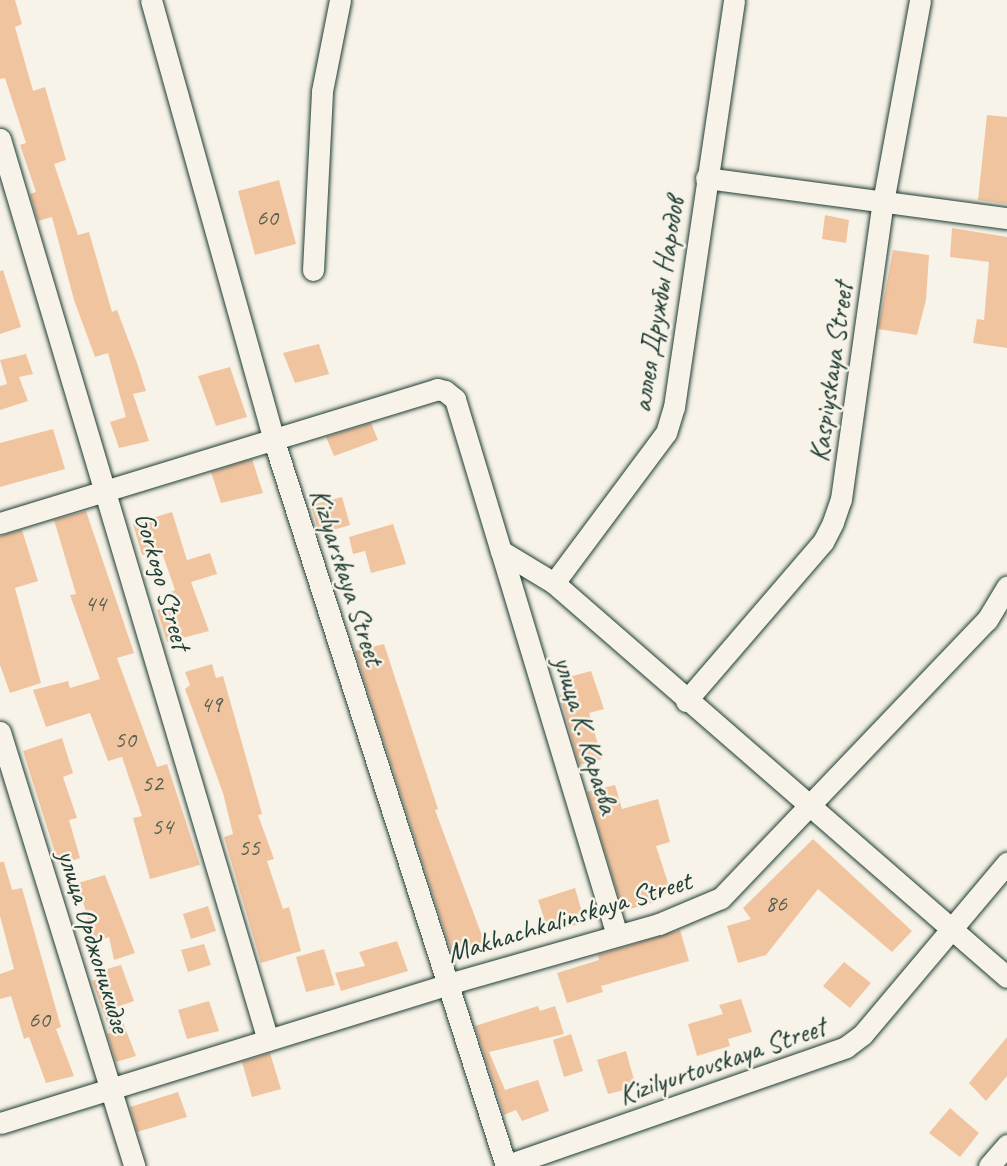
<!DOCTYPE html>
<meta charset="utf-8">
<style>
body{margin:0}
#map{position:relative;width:1007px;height:1166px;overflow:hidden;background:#f7f3e8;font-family:Caveat,sans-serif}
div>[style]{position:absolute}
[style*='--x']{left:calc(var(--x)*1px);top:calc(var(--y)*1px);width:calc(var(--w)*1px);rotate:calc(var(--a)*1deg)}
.building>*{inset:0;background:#f1c4a0}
.roads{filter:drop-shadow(0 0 2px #1f3d34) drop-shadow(0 0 2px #1f3d34)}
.street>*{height:21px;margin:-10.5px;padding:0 10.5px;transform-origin:10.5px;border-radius:10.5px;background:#f7f3e8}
span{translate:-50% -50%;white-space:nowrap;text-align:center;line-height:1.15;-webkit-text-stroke:5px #f7f3e8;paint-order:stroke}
.number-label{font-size:24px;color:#545f4f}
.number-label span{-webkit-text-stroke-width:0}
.street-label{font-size:28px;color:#1f3d34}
</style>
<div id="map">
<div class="building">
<div style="clip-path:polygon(0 0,15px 0,22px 24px,15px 27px,33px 91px,45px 87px,66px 160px,54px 164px,78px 235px,89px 232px,112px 312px,117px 310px,137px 363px,146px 391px,133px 394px,149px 441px,119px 448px,110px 422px,126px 417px,108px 353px,95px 357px,74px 300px,52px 217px,38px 221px,30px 194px,36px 192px,20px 145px,26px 143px,5px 78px,0 79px)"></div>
<div style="clip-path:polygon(987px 115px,1007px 117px,1007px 204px,978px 200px)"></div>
<div style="clip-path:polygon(279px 180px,296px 244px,255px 255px,238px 191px)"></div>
<div style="clip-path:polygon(825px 215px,849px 220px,846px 243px,822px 239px)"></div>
<div style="clip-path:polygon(952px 228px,1007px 237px,1007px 348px,973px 343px,977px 319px,984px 320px,989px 262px,950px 257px)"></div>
<div style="clip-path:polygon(893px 250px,929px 255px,926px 300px,917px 335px,878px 329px)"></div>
<div style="clip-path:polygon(3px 270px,21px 327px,0 334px,0 271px)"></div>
<div style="clip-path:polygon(319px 344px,329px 374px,295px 383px,283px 353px)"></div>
<div style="clip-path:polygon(26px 354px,33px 374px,19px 377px,28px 401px,0 410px,0 386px,7px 384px,0 360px)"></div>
<div style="clip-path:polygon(230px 367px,247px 417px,216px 426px,198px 376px)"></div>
<div style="clip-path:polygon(371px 423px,378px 440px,334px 456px,326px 437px)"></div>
<div style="clip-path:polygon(53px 429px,65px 469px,0 487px,0 443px)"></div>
<div style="clip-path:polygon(252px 459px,263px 493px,221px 503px,211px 472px)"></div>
<div style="clip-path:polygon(342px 497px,350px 525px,319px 534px,311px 505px)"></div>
<div style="clip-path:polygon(86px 511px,134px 653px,117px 658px,157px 767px,167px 764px,200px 865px,150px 879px,133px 818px,142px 816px,122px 757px,108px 761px,90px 713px,46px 727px,33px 690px,68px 681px,70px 688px,100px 679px,70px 595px,76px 594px,54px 520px)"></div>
<div style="clip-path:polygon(172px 512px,187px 560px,210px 553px,217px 574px,191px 582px,209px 631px,167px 642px,157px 610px,175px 605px,171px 592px,175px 590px,161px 550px,142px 555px,133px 524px)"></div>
<div style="clip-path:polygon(393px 524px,406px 564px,371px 573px,365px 551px,353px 554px,349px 537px)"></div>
<div style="clip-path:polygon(22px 530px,38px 581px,15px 588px,41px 683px,10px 693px,0 665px,0 536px)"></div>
<div style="clip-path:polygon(384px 644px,438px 809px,435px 810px,487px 949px,454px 960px,355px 651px)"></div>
<div style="clip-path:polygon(212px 664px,216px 678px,223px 676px,262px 814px,258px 815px,274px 859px,267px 861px,283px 909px,289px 907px,301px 951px,261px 963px,224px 837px,233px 834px,223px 793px,185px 689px,190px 685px,185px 672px)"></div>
<div style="clip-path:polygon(591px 671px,604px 709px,589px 713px,602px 759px,579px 765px,560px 695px,569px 692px,565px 678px)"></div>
<div style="clip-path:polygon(62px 738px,73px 773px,63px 777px,77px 818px,69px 820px,80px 858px,59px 865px,23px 751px)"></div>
<div style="clip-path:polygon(615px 785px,622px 809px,658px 799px,670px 842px,656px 846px,671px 892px,655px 896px,655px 902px,623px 911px,587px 792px)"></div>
<div style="clip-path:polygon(813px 839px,912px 931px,892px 952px,818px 889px,766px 955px,738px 963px,727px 926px,751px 919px,743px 908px)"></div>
<div style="clip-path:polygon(0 862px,4px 862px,12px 890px,22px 888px,61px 1027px,56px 1029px,74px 1076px,46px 1083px,29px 1037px,24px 1039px,11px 996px,0 999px,0 974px,14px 969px,0 916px)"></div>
<div style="clip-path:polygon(105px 875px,135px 953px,114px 960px,109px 937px,94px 942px,78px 883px)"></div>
<div style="clip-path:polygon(575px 888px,585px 922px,549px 933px,538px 900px)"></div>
<div style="clip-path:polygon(208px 906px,216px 931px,191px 939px,183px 914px)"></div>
<div style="clip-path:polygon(680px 930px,689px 961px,601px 986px,603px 992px,567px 1003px,557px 973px,599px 960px,598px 955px)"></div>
<div style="clip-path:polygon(397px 941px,408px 971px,341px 991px,335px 973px,365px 966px,359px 952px)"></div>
<div style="clip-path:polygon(204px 944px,211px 965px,188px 972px,181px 950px)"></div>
<div style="clip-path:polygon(324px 949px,335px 985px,306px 992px,296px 957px)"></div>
<div style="clip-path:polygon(844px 962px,871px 983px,850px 1008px,823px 986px)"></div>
<div style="clip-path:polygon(121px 965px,134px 1001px,117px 1007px,136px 1056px,116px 1062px,107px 1034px,111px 1033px,92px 981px,106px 977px,103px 970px)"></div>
<div style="clip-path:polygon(741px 999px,752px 1032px,728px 1039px,730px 1046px,697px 1056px,688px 1024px,723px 1014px,719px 1005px)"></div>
<div style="clip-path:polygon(209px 1001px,219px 1031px,187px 1039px,178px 1010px)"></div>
<div style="clip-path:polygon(538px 1006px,540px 1011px,555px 1006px,564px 1034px,489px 1052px,505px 1090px,538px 1080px,549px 1111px,522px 1121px,516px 1110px,504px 1115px,475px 1026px)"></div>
<div style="clip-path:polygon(571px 1034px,583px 1071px,564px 1077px,553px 1040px)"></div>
<div style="clip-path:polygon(1007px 1037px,1007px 1076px,986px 1101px,969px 1083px)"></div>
<div style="clip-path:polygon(626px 1051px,636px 1087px,608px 1094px,597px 1060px)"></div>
<div style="clip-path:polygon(270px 1053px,281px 1089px,252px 1097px,242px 1062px)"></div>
<div style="clip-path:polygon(178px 1092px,187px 1117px,137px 1132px,130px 1107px)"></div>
<div style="clip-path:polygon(950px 1108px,979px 1133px,960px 1157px,929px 1133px)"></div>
</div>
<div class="roads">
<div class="street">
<div style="--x:151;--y:0;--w:455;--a:74.4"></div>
<div style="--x:273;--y:438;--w:764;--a:72.25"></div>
<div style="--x:0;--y:139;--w:940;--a:73.44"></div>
<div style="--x:706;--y:178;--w:304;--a:7.6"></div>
<div style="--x:313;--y:270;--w:179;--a:-87.1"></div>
<div style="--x:322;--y:91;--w:93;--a:-78.8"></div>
<div style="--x:0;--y:523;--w:457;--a:-17"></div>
<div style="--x:437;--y:389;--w:8;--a:14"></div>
<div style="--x:445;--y:391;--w:13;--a:39"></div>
<div style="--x:455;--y:399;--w:159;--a:73.2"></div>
<div style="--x:501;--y:551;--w:62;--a:31.1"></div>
<div style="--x:554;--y:583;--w:600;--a:41.02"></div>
<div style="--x:501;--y:551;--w:401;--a:73.2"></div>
<div style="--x:554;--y:583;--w:187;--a:-53.3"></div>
<div style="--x:666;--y:433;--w:27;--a:-73"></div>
<div style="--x:674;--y:407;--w:411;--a:-81.6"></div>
<div style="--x:686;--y:701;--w:210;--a:-49.3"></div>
<div style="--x:823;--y:542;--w:22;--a:-63"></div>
<div style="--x:833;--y:522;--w:24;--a:-71"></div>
<div style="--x:841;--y:499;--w:300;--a:-82"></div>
<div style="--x:883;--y:202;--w:205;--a:-79.6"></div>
<div style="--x:0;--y:732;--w:454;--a:72.8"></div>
<div style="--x:0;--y:1123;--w:469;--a:-17.2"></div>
<div style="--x:448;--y:984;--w:219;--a:-15.9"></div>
<div style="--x:659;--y:924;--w:67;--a:-22.8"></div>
<div style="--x:721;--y:898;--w:385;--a:-46.3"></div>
<div style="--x:987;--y:620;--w:39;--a:-59"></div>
<div style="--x:505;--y:1166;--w:361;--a:-19.2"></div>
<div style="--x:846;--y:1047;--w:21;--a:-37"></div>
<div style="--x:863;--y:1034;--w:224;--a:-49.9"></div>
<div style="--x:989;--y:1166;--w:28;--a:-49"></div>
</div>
</div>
<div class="number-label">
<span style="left:267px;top:218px">60</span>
<span style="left:95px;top:604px">44</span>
<span style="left:211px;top:705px">49</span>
<span style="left:125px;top:740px">50</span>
<span style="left:152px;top:784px">52</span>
<span style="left:162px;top:827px">54</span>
<span style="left:249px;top:848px">55</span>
<span style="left:776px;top:904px">86</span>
<span style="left:39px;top:1020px">60</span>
</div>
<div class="street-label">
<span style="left:658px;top:305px;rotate:-81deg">аллея Дружбы Народов</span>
<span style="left:831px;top:372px;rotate:-82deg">Kaspiyskaya Street</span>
<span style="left:347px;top:577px;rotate:72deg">Kizlyarskaya Street</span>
<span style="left:163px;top:581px;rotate:74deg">Gorkogo Street</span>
<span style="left:586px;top:735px;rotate:73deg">улица К. Караева</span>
<span style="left:569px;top:917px;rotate:-17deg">Makhachkalinskaya Street</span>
<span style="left:94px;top:941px;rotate:73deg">улица Орджоникидзе</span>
<span style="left:722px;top:1061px;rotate:-19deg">Kizilyurtovskaya Street</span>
</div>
</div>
